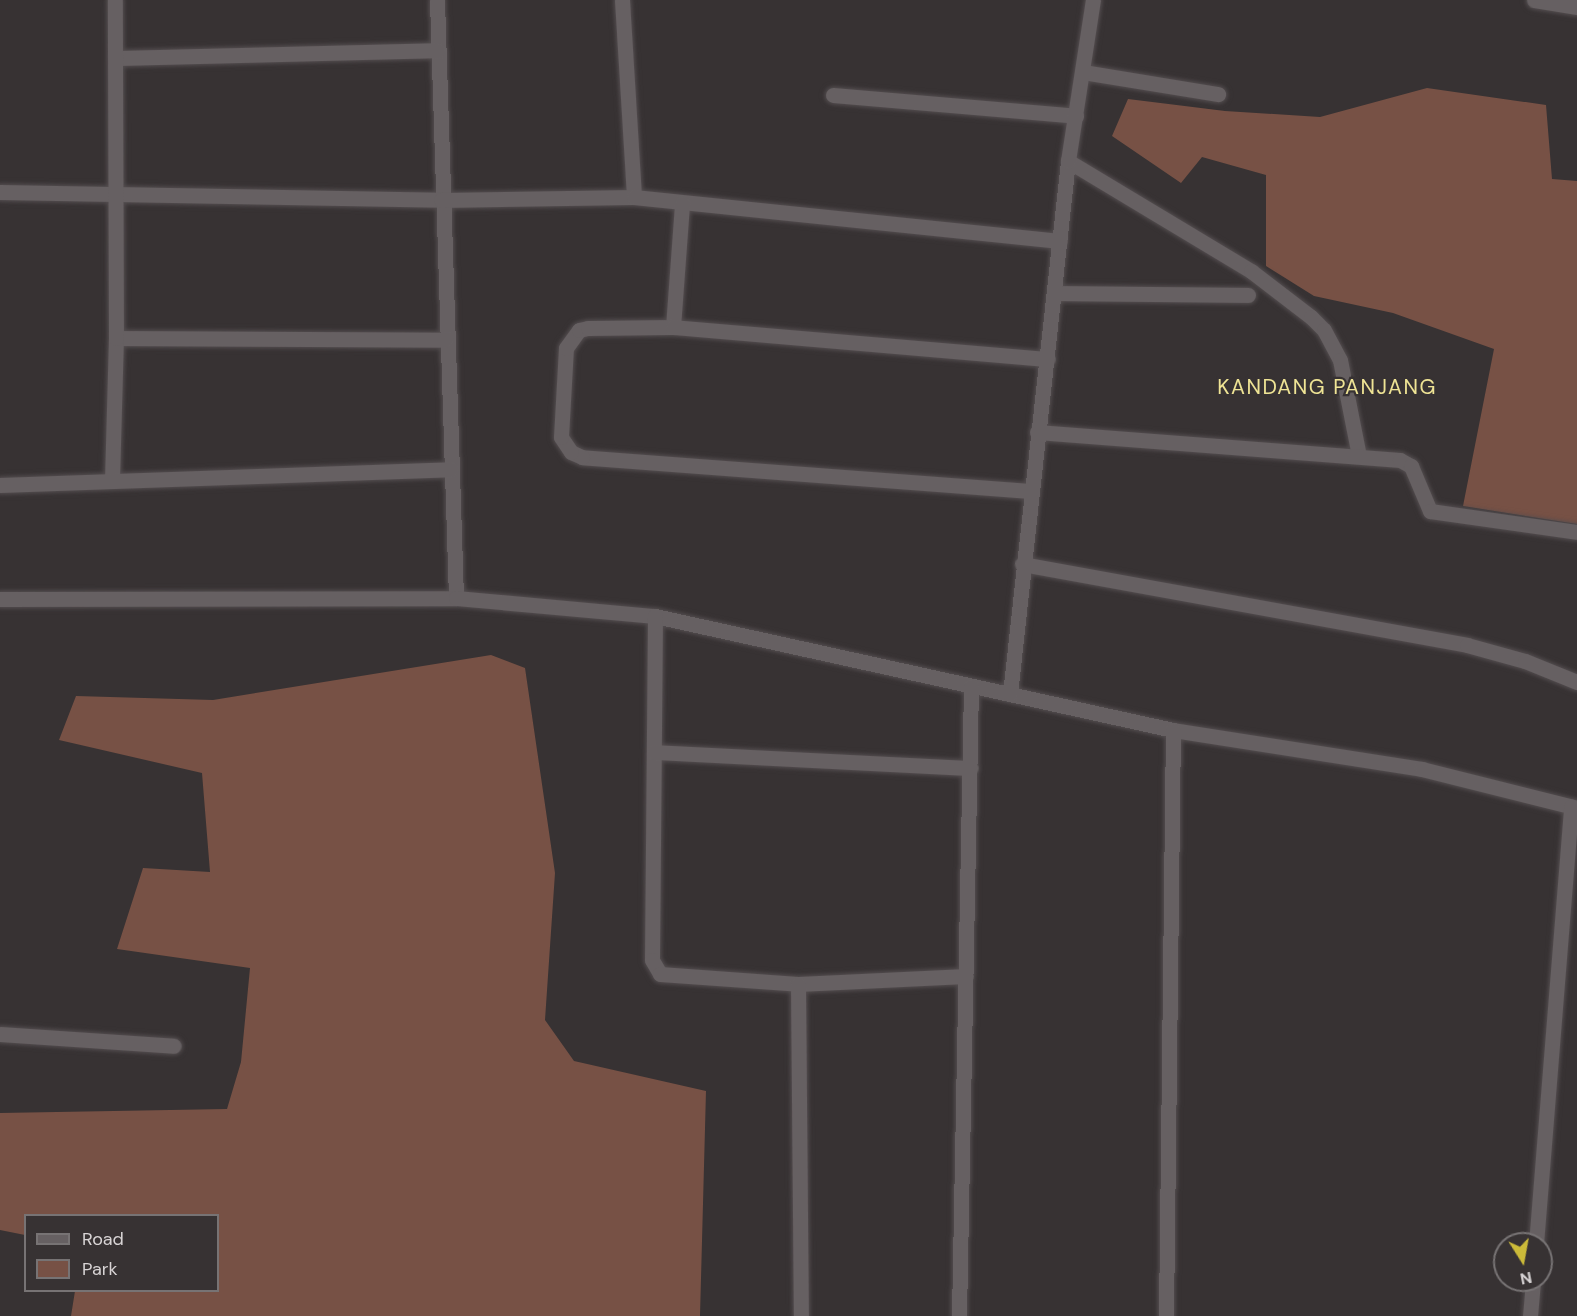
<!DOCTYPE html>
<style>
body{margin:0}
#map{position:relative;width:1577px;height:1316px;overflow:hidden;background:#373233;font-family:"DM Sans",sans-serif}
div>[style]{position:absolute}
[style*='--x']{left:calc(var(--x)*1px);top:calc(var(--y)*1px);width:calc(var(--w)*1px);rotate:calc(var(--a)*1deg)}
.green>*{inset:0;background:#775145}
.roads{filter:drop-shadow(0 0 2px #534d4f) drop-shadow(0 0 2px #534d4f)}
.minor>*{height:15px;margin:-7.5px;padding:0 7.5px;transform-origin:7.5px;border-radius:7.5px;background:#666062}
span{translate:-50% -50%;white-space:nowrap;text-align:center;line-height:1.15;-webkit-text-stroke:4.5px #373233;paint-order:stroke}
.quarter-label{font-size:21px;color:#efe495;letter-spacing:1.5px}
.legend{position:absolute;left:24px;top:1214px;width:195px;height:78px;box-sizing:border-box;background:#373233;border:2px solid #777374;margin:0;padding:8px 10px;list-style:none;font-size:18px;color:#d8d4d5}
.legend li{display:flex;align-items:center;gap:12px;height:30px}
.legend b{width:30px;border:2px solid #777374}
.north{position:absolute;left:1493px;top:1232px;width:60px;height:60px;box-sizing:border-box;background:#373233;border:2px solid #777374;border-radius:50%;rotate:169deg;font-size:16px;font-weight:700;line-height:24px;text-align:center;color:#d8d4d5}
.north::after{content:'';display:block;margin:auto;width:21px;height:27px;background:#cbba39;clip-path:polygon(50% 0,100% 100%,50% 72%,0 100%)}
</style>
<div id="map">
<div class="green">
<div style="clip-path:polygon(1427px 88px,1546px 105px,1552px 179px,1577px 181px,1577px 524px,1463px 506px,1494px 349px,1393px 313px,1314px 296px,1266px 266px,1266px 175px,1202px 157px,1181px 183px,1112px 136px,1128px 99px,1225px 111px,1320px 117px)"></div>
<div style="clip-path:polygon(491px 655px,525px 668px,555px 873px,545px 1020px,574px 1061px,706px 1091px,700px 1316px,71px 1316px,75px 1291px,218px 1290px,218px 1216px,26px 1216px,25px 1235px,0 1230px,0 1113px,227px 1109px,241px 1062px,250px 968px,117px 949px,143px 868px,210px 872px,202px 773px,59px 740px,76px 696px,213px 700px)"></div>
</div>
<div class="roads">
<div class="minor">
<div style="--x:437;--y:0;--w:598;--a:88.18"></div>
<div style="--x:622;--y:0;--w:197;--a:86.5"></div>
<div style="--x:1534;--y:0;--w:44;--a:9.2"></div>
<div style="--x:115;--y:58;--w:323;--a:-1.4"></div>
<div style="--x:1083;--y:72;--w:137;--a:9.3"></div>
<div style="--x:833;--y:95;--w:244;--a:4.9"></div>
<div style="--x:1068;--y:161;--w:214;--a:31"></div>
<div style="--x:1251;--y:271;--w:76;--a:37.5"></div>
<div style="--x:1311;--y:317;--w:18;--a:45"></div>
<div style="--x:1324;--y:330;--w:34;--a:62"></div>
<div style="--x:1340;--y:360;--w:98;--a:78.8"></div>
<div style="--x:0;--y:192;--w:441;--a:1"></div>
<div style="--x:441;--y:200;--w:193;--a:-0.9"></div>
<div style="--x:634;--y:197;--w:428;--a:5.9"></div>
<div style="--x:1057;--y:293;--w:191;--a:0.6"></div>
<div style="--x:673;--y:327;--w:124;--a:-85.8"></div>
<div style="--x:116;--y:338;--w:330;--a:0.3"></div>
<div style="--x:1037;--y:432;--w:364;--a:4.4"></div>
<div style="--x:1400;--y:460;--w:13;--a:29"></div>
<div style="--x:1411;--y:466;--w:49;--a:67.1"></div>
<div style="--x:1430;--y:511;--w:148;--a:8.1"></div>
<div style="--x:112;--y:480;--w:142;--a:-88.4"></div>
<div style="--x:116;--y:338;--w:338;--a:-90.2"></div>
<div style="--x:0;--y:485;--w:451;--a:-2"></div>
<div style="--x:1030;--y:491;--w:449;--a:-175.7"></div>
<div style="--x:582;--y:457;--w:12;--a:-156"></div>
<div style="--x:571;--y:452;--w:18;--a:-124"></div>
<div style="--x:561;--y:437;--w:89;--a:-86.8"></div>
<div style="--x:566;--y:348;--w:22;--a:-54"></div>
<div style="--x:579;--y:330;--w:9;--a:-13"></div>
<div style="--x:588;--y:328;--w:85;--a:-0.7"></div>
<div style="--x:673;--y:327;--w:376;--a:4.9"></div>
<div style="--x:1022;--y:564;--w:452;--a:10.3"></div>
<div style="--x:1467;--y:645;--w:60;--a:15.4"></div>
<div style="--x:1525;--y:661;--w:56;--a:22"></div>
<div style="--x:0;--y:599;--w:456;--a:-0.1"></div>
<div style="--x:456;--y:598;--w:200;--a:5.2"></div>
<div style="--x:655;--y:616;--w:530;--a:12.41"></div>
<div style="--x:1173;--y:730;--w:252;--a:8.9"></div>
<div style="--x:1422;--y:769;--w:160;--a:14.1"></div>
<div style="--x:655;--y:616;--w:344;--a:90.5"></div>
<div style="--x:652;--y:960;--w:16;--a:60"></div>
<div style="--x:660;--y:974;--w:138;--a:4.1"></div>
<div style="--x:798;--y:984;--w:168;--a:-2.7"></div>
<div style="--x:1010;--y:694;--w:536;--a:-83.79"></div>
<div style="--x:1068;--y:161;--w:163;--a:-81.2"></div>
<div style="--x:654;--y:752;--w:317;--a:2.9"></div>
<div style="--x:798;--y:984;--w:332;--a:89.5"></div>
<div style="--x:0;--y:1034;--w:174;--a:3.9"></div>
<div style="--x:1536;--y:1244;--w:439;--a:-85.4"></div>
<div style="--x:959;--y:1316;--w:630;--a:-88.91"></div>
<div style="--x:1166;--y:1316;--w:586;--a:-89.32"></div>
<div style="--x:1530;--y:1316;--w:36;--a:-85"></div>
</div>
</div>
<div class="quarter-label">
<span style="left:1327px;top:387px">KANDANG PANJANG</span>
</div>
<ul class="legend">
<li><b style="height:8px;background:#666062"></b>Road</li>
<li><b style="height:16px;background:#775145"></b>Park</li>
</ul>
<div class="north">N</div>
</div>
